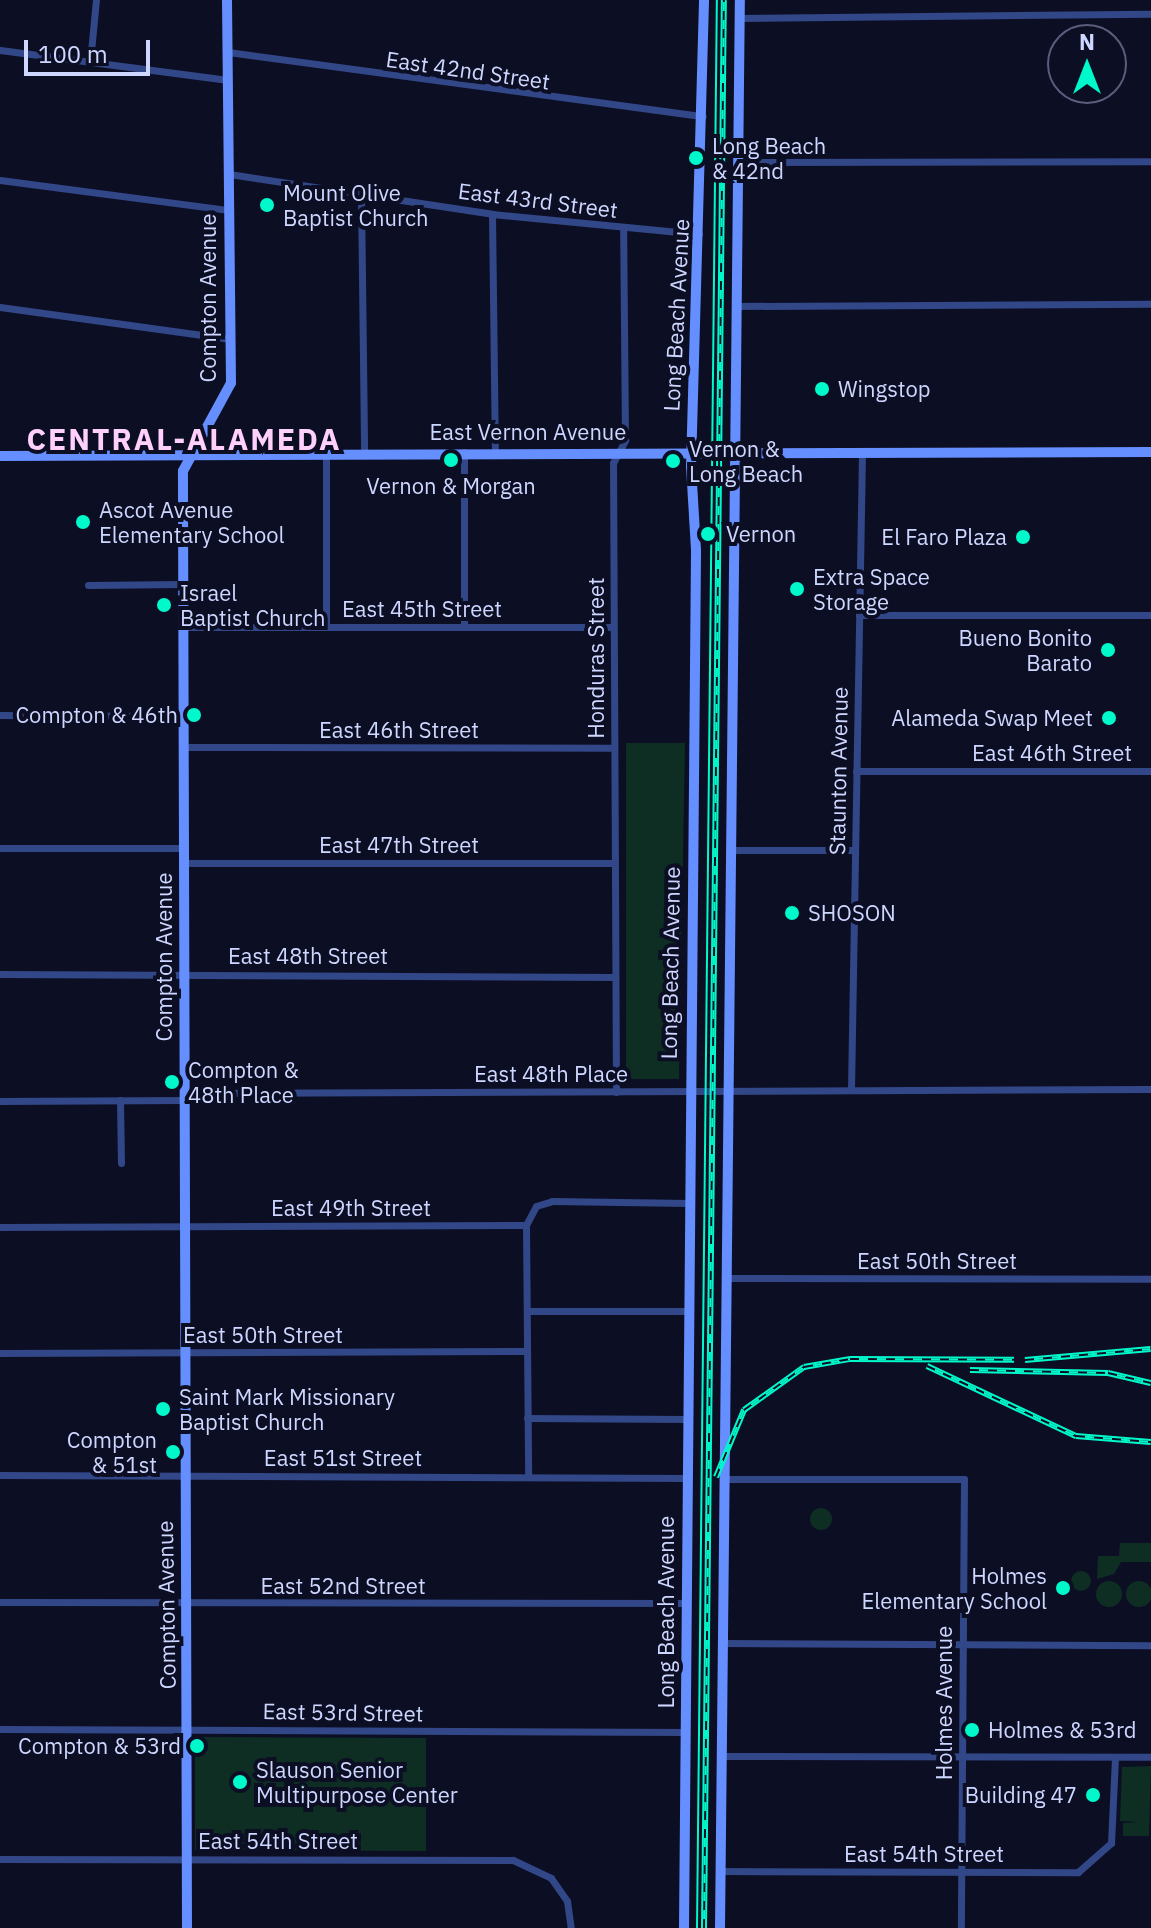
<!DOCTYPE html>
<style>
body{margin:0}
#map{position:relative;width:1151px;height:1928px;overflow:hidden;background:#0c0e24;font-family:"IBM Plex Sans",sans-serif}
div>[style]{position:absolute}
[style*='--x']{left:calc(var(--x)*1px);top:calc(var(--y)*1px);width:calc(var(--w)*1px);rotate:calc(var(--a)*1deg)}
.green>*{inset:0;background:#0e2e24}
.round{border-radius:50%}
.street>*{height:7px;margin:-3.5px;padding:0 3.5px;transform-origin:3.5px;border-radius:3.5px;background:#324787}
.secondary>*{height:10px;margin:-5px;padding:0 5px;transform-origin:5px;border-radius:5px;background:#658eff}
.tram>*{height:2px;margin:-1px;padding:0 1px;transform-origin:1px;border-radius:1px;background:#00f9ca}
.rail>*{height:6px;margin-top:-3px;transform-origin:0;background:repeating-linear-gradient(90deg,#0c0e24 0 9px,#00f9ca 0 18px);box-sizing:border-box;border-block:2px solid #00f9ca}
.dots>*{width:22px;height:22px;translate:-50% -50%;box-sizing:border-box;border:4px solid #0c0e24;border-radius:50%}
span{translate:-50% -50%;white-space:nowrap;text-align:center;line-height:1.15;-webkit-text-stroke:8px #0c0e24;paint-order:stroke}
.street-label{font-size:22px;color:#ced7ff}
.poi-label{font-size:22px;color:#ced7ff}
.left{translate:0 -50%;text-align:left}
.right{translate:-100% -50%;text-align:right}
.district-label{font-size:30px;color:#ffd0fb;font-weight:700;letter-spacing:2px}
.north{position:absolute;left:1047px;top:24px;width:80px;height:80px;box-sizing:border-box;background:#0c0e24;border:2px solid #5a5e7c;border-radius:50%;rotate:0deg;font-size:22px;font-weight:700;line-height:32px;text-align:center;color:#ced7ff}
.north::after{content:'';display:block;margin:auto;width:28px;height:36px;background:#00f9ca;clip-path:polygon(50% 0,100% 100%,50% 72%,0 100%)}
.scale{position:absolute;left:24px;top:40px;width:126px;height:36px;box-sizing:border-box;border:4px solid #ced7ff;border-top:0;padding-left:10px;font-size:24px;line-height:28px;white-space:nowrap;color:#ced7ff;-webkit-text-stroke:6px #0c0e24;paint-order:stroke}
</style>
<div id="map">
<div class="green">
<div style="clip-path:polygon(626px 743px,685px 743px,679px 1079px,626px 1079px)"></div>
<div class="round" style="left:810px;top:1508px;width:22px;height:22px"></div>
<div style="clip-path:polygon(1120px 1543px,1151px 1543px,1151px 1562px,1121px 1562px,1114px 1574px,1097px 1579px,1098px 1556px,1119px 1556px)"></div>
<div class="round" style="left:1071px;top:1571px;width:20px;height:20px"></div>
<div class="round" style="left:1096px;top:1581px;width:26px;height:26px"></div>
<div class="round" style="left:1126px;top:1581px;width:26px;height:26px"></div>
<div style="clip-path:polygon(195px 1737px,426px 1738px,426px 1851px,195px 1850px)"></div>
<div style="clip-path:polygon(1151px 1766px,1149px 1836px,1123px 1836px,1123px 1823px,1139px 1822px,1120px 1821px,1122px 1767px)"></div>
</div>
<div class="street">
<div style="--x:740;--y:18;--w:411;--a:-0.6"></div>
<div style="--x:0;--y:50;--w:230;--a:7.5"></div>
<div style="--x:228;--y:52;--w:479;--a:7.7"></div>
<div style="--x:90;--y:62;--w:62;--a:-84.5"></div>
<div style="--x:738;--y:162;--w:413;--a:-0.1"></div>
<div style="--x:229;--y:174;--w:266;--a:8.6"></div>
<div style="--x:492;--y:214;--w:208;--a:5.5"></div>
<div style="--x:0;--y:180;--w:231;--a:7.5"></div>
<div style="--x:361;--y:195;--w:257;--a:89.3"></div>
<div style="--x:492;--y:214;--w:238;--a:89.3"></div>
<div style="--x:738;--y:306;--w:413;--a:-0.3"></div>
<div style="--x:0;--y:307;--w:233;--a:7.9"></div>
<div style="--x:326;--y:454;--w:173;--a:90"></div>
<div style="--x:88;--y:585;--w:95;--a:-0.6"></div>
<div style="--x:859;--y:615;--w:292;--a:0"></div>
<div style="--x:183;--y:627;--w:430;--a:0"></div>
<div style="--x:464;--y:627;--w:175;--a:-90"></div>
<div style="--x:0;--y:715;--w:184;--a:0.3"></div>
<div style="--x:184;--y:747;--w:430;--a:0.1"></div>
<div style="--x:856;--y:771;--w:295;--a:0"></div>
<div style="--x:0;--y:848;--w:183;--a:0"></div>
<div style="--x:731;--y:850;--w:124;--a:0"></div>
<div style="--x:183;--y:863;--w:431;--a:0"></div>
<div style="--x:0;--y:974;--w:615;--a:0.28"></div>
<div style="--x:851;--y:1090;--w:637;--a:-89.01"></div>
<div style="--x:616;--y:1092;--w:629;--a:-90.27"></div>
<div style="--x:613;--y:463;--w:26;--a:-62"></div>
<div style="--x:625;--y:440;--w:212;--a:-90.5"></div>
<div style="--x:120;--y:1100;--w:63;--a:89.1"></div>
<div style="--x:0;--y:1101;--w:185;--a:-0.3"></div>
<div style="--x:185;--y:1100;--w:20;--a:-20"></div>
<div style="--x:204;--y:1093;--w:947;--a:-0.24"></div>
<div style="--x:526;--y:1225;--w:252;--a:89.5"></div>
<div style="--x:0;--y:1227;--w:526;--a:-0.22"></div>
<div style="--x:526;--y:1225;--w:21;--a:-62"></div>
<div style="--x:536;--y:1206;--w:17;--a:-17"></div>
<div style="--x:552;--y:1201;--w:137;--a:0.8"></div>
<div style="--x:725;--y:1278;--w:426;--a:0.1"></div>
<div style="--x:528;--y:1311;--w:160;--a:0"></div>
<div style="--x:0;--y:1353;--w:527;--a:-0.22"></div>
<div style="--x:527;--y:1418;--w:159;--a:0.4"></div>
<div style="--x:0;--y:1475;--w:686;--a:0.25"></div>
<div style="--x:723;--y:1479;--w:241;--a:0"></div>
<div style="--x:964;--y:1479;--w:449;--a:90.4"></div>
<div style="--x:0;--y:1602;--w:687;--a:0.08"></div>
<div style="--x:722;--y:1643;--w:429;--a:0.3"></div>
<div style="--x:0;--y:1729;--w:686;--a:0.25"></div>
<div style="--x:721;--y:1756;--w:430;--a:0.1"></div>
<div style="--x:0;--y:1859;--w:513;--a:0.11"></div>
<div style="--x:513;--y:1860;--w:42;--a:25.3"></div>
<div style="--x:551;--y:1878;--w:28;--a:55"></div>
<div style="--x:567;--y:1901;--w:27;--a:82"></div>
<div style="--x:721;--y:1871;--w:357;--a:0.2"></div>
<div style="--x:1078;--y:1872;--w:44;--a:-41.3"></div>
<div style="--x:1111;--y:1843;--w:86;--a:-87.3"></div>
</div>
<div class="secondary">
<div style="--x:0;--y:456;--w:1151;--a:-0.2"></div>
<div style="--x:187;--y:1928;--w:1457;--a:-90.16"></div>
<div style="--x:183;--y:471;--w:100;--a:-61.4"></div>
<div style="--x:231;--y:383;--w:383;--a:-90.6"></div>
<div style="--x:684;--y:1928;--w:1378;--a:-89.5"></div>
<div style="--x:696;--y:550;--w:83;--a:-93.4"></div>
<div style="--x:691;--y:467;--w:467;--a:-88.4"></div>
<div style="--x:720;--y:1928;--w:1928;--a:-89.41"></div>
</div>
<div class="tram">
<div style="--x:697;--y:1928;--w:1928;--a:-89.41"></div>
</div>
<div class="rail">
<div style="--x:1025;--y:1360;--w:126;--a:-5"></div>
<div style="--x:927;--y:1366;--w:165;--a:25.2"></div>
<div style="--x:1076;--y:1436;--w:75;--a:4.6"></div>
<div style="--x:970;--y:1370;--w:138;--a:1.2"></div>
<div style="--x:1108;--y:1373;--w:44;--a:13.1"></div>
<div style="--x:716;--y:1477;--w:73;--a:-67.3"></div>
<div style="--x:744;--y:1410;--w:74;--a:-35.6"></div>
<div style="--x:804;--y:1367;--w:47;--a:-9.9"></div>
<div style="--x:850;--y:1359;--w:164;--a:0.3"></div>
<div style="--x:704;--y:1928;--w:1928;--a:-89.41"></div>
</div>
<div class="dots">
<div style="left:696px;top:158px;background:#00f9ca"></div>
<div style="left:267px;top:205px;background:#00f9ca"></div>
<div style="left:822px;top:389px;background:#00f9ca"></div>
<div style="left:451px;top:460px;background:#00f9ca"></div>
<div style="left:673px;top:461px;background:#00f9ca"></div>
<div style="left:83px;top:522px;background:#00f9ca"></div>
<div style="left:708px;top:534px;background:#00f9ca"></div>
<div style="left:1023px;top:537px;background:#00f9ca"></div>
<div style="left:797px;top:589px;background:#00f9ca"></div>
<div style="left:164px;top:605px;background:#00f9ca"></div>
<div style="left:1108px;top:650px;background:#00f9ca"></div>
<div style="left:194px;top:715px;background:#00f9ca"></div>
<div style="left:1109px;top:718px;background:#00f9ca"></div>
<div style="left:792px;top:913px;background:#00f9ca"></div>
<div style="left:172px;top:1082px;background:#00f9ca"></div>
<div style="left:163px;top:1409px;background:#00f9ca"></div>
<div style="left:173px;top:1452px;background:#00f9ca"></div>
<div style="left:1063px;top:1588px;background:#00f9ca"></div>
<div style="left:972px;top:1730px;background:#00f9ca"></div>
<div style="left:197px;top:1746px;background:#00f9ca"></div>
<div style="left:240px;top:1782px;background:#00f9ca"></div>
<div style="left:1093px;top:1795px;background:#00f9ca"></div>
</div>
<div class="street-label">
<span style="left:468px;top:70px;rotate:8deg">East 42nd Street</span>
<span style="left:538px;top:200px;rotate:7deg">East 43rd Street</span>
<span style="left:208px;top:298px;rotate:-90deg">Compton Avenue</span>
<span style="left:676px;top:315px;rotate:-87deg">Long Beach Avenue</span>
<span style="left:528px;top:432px">East Vernon Avenue</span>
<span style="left:422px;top:609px">East 45th Street</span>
<span style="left:596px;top:658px;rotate:-90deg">Honduras Street</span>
<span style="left:399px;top:730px">East 46th Street</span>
<span style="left:1052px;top:753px">East 46th Street</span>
<span style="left:838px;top:771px;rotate:-89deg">Staunton Avenue</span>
<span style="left:399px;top:845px">East 47th Street</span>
<span style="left:308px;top:956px">East 48th Street</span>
<span style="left:164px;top:957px;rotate:-90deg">Compton Avenue</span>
<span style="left:670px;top:963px;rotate:-89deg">Long Beach Avenue</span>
<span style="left:551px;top:1074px">East 48th Place</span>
<span style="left:351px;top:1208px">East 49th Street</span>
<span style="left:937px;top:1261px">East 50th Street</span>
<span style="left:263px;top:1335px">East 50th Street</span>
<span style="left:343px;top:1458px">East 51st Street</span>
<span style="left:343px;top:1586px">East 52nd Street</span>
<span style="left:166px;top:1605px;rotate:-91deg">Compton Avenue</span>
<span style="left:666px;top:1612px;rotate:-90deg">Long Beach Avenue</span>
<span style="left:944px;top:1703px;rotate:-90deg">Holmes Avenue</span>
<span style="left:343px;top:1712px;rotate:1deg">East 53rd Street</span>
<span style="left:278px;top:1841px">East 54th Street</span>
<span style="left:924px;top:1854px">East 54th Street</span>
</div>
<div class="poi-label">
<span class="left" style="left:712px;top:158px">Long Beach<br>&amp; 42nd</span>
<span class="left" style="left:283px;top:205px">Mount Olive<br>Baptist Church</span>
<span class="left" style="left:838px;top:389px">Wingstop</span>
<span class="left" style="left:689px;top:461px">Vernon &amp;<br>Long Beach</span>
<span style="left:451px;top:486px">Vernon &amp; Morgan</span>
<span class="left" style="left:99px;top:522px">Ascot Avenue<br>Elementary School</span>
<span class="left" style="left:726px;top:534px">Vernon</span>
<span class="right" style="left:1007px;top:537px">El Faro Plaza</span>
<span class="left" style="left:813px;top:589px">Extra Space<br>Storage</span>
<span class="left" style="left:180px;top:605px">Israel<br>Baptist Church</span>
<span class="right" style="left:1092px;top:650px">Bueno Bonito<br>Barato</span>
<span class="right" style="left:178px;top:715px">Compton &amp; 46th</span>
<span class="right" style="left:1093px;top:718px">Alameda Swap Meet</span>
<span class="left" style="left:808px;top:913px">SHOSON</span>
<span class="left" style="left:188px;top:1082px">Compton &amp;<br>48th Place</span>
<span class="left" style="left:179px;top:1409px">Saint Mark Missionary<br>Baptist Church</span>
<span class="right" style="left:157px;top:1452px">Compton<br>&amp; 51st</span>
<span class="right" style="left:1047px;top:1588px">Holmes<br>Elementary School</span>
<span class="left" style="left:988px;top:1730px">Holmes &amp; 53rd</span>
<span class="right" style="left:181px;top:1746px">Compton &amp; 53rd</span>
<span class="left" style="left:256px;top:1782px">Slauson Senior<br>Multipurpose Center</span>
<span class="right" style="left:1077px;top:1795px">Building 47</span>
</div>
<div class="district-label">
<span style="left:184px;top:439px">CENTRAL-ALAMEDA</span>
</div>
<div class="north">N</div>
<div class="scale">100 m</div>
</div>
